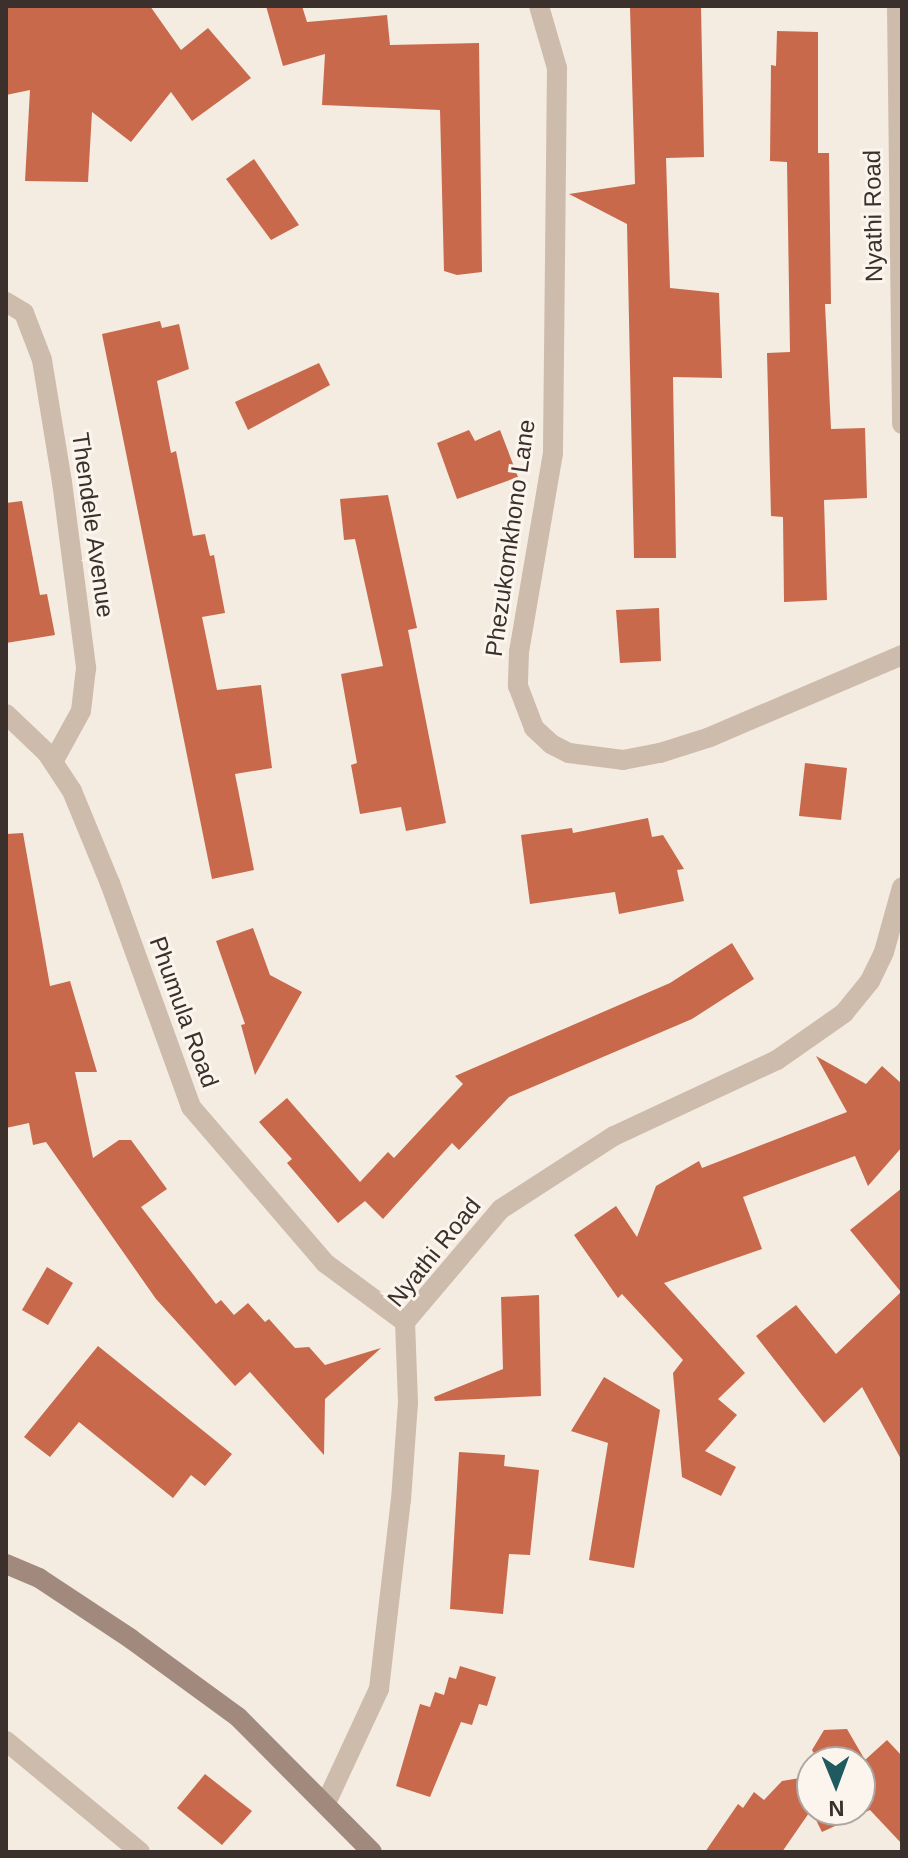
<!DOCTYPE html>
<style>
body{margin:0}
#map{position:relative;width:908px;height:1858px;overflow:hidden;background:#f4ebe1;font-family:Arial,sans-serif}
div>[style]{position:absolute}
[style*='--x']{left:calc(var(--x)*1px);top:calc(var(--y)*1px);width:calc(var(--w)*1px);rotate:calc(var(--a)*1deg)}
.building>*{inset:0;background:#c8694b}
.street>*{height:20px;margin:-10px;padding:0 10px;transform-origin:10px;border-radius:10px;background:#cdbbac}
.secondary>*{height:20px;margin:-10px;padding:0 10px;transform-origin:10px;border-radius:10px;background:#a18a7d}
span{translate:-50% -50%;white-space:nowrap;text-align:center;line-height:1.15;-webkit-text-stroke:6px #fbf5ee;paint-order:stroke}
.street-label{font-size:24px;color:#3b302b}
.frame{position:absolute;inset:0;border:8px solid #3b302b;pointer-events:none}
.north{position:absolute;left:796px;top:1746px;width:80px;height:80px;box-sizing:border-box;background:#fbf5ee;border:2px solid #aea6a0;border-radius:50%;rotate:179deg;font-size:22px;font-weight:700;line-height:32px;text-align:center;color:#3b302b}
.north::after{content:'';display:block;margin:auto;width:28px;height:36px;background:#1f5a5e;clip-path:polygon(50% 0,100% 100%,50% 72%,0 100%)}
</style>
<div id="map">
<div class="building">
<div style="clip-path:polygon(6px 6px,150px 6px,181px 50px,208px 28px,251px 78px,192px 121px,171px 92px,131px 142px,92px 112px,88px 182px,25px 181px,30px 90px,6px 95px)"></div>
<div style="clip-path:polygon(266px 6px,302px 6px,307px 22px,387px 15px,390px 45px,479px 43px,482px 272px,457px 275px,444px 271px,440px 110px,322px 105px,325px 54px,283px 66px)"></div>
<div style="clip-path:polygon(701px 7px,704px 157px,666px 158px,670px 288px,719px 293px,722px 378px,673px 377px,676px 558px,634px 558px,627px 224px,569px 194px,635px 184px,630px 8px)"></div>
<div style="clip-path:polygon(777px 31px,818px 32px,818px 153px,829px 153px,831px 304px,825px 304px,831px 429px,865px 428px,867px 498px,824px 500px,827px 600px,784px 602px,783px 517px,771px 516px,767px 353px,790px 352px,787px 162px,770px 161px,771px 65px,776px 66px)"></div>
<div style="clip-path:polygon(254px 159px,299px 225px,271px 240px,226px 179px)"></div>
<div style="clip-path:polygon(160px 321px,162px 328px,179px 324px,189px 369px,157px 381px,171px 453px,176px 451px,193px 536px,205px 534px,210px 556px,214px 555px,225px 613px,202px 617px,217px 690px,261px 685px,272px 768px,235px 774px,254px 870px,212px 879px,102px 334px)"></div>
<div style="clip-path:polygon(319px 363px,330px 385px,248px 430px,235px 402px)"></div>
<div style="clip-path:polygon(469px 430px,475px 441px,500px 430px,518px 477px,457px 499px,437px 443px)"></div>
<div style="clip-path:polygon(388px 495px,417px 628px,408px 630px,446px 823px,406px 831px,401px 807px,360px 814px,351px 765px,357px 763px,341px 674px,383px 666px,355px 539px,344px 540px,340px 499px)"></div>
<div style="clip-path:polygon(22px 501px,40px 595px,47px 594px,55px 635px,6px 643px,6px 503px)"></div>
<div style="clip-path:polygon(659px 608px,661px 661px,620px 663px,616px 610px)"></div>
<div style="clip-path:polygon(805px 763px,847px 768px,841px 820px,799px 816px)"></div>
<div style="clip-path:polygon(648px 818px,652px 837px,663px 835px,684px 869px,677px 870px,684px 901px,619px 914px,615px 892px,530px 904px,521px 835px,572px 828px,573px 833px)"></div>
<div style="clip-path:polygon(23px 833px,50px 986px,70px 981px,97px 1072px,75px 1072px,93px 1158px,119px 1140px,131px 1140px,167px 1189px,141px 1207px,216px 1304px,221px 1300px,234px 1315px,248px 1303px,265px 1322px,269px 1319px,295px 1348px,309px 1347px,325px 1365px,381px 1348px,325px 1399px,324px 1455px,250px 1372px,235px 1386px,156px 1299px,46px 1142px,33px 1145px,29px 1123px,6px 1128px,6px 834px)"></div>
<div style="clip-path:polygon(253px 928px,270px 975px,302px 992px,255px 1075px,241px 1025px,245px 1024px,216px 941px)"></div>
<div style="clip-path:polygon(732px 943px,754px 979px,692px 1019px,509px 1097px,459px 1150px,452px 1143px,383px 1219px,365px 1201px,338px 1223px,287px 1163px,292px 1159px,259px 1122px,287px 1098px,360px 1182px,388px 1152px,394px 1158px,463px 1084px,455px 1076px,670px 983px)"></div>
<div style="clip-path:polygon(816px 1056px,866px 1084px,882px 1066px,902px 1084px,902px 1147px,868px 1186px,855px 1156px,743px 1197px,762px 1249px,664px 1283px,745px 1373px,718px 1399px,737px 1415px,705px 1451px,736px 1467px,721px 1496px,682px 1477px,673px 1373px,683px 1360px,622px 1294px,618px 1298px,574px 1235px,616px 1206px,637px 1237px,656px 1186px,699px 1161px,702px 1168px,847px 1112px)"></div>
<div style="clip-path:polygon(902px 1188px,902px 1461px,862px 1387px,824px 1423px,756px 1336px,796px 1305px,836px 1354px,901px 1292px,850px 1230px)"></div>
<div style="clip-path:polygon(47px 1267px,73px 1283px,48px 1325px,22px 1310px)"></div>
<div style="clip-path:polygon(539px 1295px,541px 1396px,435px 1401px,434px 1397px,503px 1369px,501px 1297px)"></div>
<div style="clip-path:polygon(98px 1346px,232px 1454px,205px 1486px,191px 1475px,173px 1498px,79px 1422px,50px 1457px,24px 1437px)"></div>
<div style="clip-path:polygon(604px 1377px,660px 1410px,634px 1568px,589px 1560px,608px 1443px,571px 1431px)"></div>
<div style="clip-path:polygon(459px 1452px,505px 1455px,504px 1466px,539px 1470px,530px 1555px,509px 1554px,503px 1614px,450px 1609px)"></div>
<div style="clip-path:polygon(460px 1666px,496px 1677px,487px 1706px,479px 1704px,472px 1725px,461px 1722px,430px 1797px,396px 1786px,420px 1704px,430px 1707px,435px 1692px,444px 1695px,449px 1677px,456px 1679px)"></div>
<div style="clip-path:polygon(847px 1729px,865px 1760px,887px 1740px,902px 1756px,902px 1844px,870px 1810px,822px 1832px,811px 1810px,782px 1852px,705px 1852px,738px 1804px,743px 1808px,754px 1792px,764px 1800px,782px 1781px,812px 1776px,812px 1810px,860px 1810px,860px 1762px,819px 1762px,812px 1750px,824px 1730px)"></div>
<div style="clip-path:polygon(205px 1774px,252px 1811px,222px 1845px,177px 1808px)"></div>
</div>
<div class="street">
<div style="--x:539;--y:6;--w:65;--a:73.8"></div>
<div style="--x:557;--y:68;--w:385;--a:90.6"></div>
<div style="--x:553;--y:453;--w:202;--a:99.7"></div>
<div style="--x:519;--y:652;--w:34;--a:92"></div>
<div style="--x:518;--y:686;--w:45;--a:69.1"></div>
<div style="--x:534;--y:728;--w:23;--a:43"></div>
<div style="--x:551;--y:744;--w:20;--a:27"></div>
<div style="--x:569;--y:753;--w:54;--a:7.4"></div>
<div style="--x:623;--y:760;--w:38;--a:-11"></div>
<div style="--x:660;--y:753;--w:52;--a:-17.7"></div>
<div style="--x:710;--y:737;--w:209;--a:-23.1"></div>
<div style="--x:897;--y:6;--w:418;--a:89.3"></div>
<div style="--x:6;--y:302;--w:21;--a:31"></div>
<div style="--x:24;--y:313;--w:50;--a:69"></div>
<div style="--x:42;--y:360;--w:124;--a:80.7"></div>
<div style="--x:62;--y:482;--w:188;--a:82.6"></div>
<div style="--x:86;--y:668;--w:43;--a:96.6"></div>
<div style="--x:81;--y:711;--w:58;--a:118.8"></div>
<div style="--x:6;--y:714;--w:57;--a:43.6"></div>
<div style="--x:47;--y:753;--w:45;--a:56.7"></div>
<div style="--x:72;--y:791;--w:100;--a:67.6"></div>
<div style="--x:110;--y:883;--w:238;--a:70.1"></div>
<div style="--x:191;--y:1107;--w:206;--a:49.3"></div>
<div style="--x:325;--y:1263;--w:99;--a:36.4"></div>
<div style="--x:6;--y:1741;--w:174;--a:39.6"></div>
<div style="--x:326;--y:1803;--w:126;--a:-65.1"></div>
<div style="--x:379;--y:1689;--w:190;--a:-83.4"></div>
<div style="--x:401;--y:1500;--w:97;--a:-85.9"></div>
<div style="--x:408;--y:1403;--w:81;--a:-92.1"></div>
<div style="--x:405;--y:1322;--w:148;--a:-49.7"></div>
<div style="--x:501;--y:1209;--w:135;--a:-32.9"></div>
<div style="--x:614;--y:1136;--w:180;--a:-25"></div>
<div style="--x:777;--y:1060;--w:82;--a:-35"></div>
<div style="--x:844;--y:1013;--w:41;--a:-50.9"></div>
<div style="--x:870;--y:981;--w:32;--a:-64"></div>
<div style="--x:884;--y:952;--w:67;--a:-74.5"></div>
</div>
<div class="secondary">
<div style="--x:6;--y:1564;--w:36;--a:23"></div>
<div style="--x:39;--y:1578;--w:110;--a:33.5"></div>
<div style="--x:131;--y:1639;--w:132;--a:36.1"></div>
<div style="--x:238;--y:1717;--w:190;--a:45.2"></div>
</div>
<div class="street-label">
<span style="left:873px;top:216px;rotate:-91deg">Nyathi Road</span>
<span style="left:93px;top:525px;rotate:82deg">Thendele Avenue</span>
<span style="left:510px;top:538px;rotate:-82deg">Phezukomkhono Lane</span>
<span style="left:184px;top:1012px;rotate:70deg">Phumula Road</span>
<span style="left:434px;top:1252px;rotate:-51deg">Nyathi Road</span>
</div>
<div class="frame"></div>
<div class="north">N</div>
</div>
